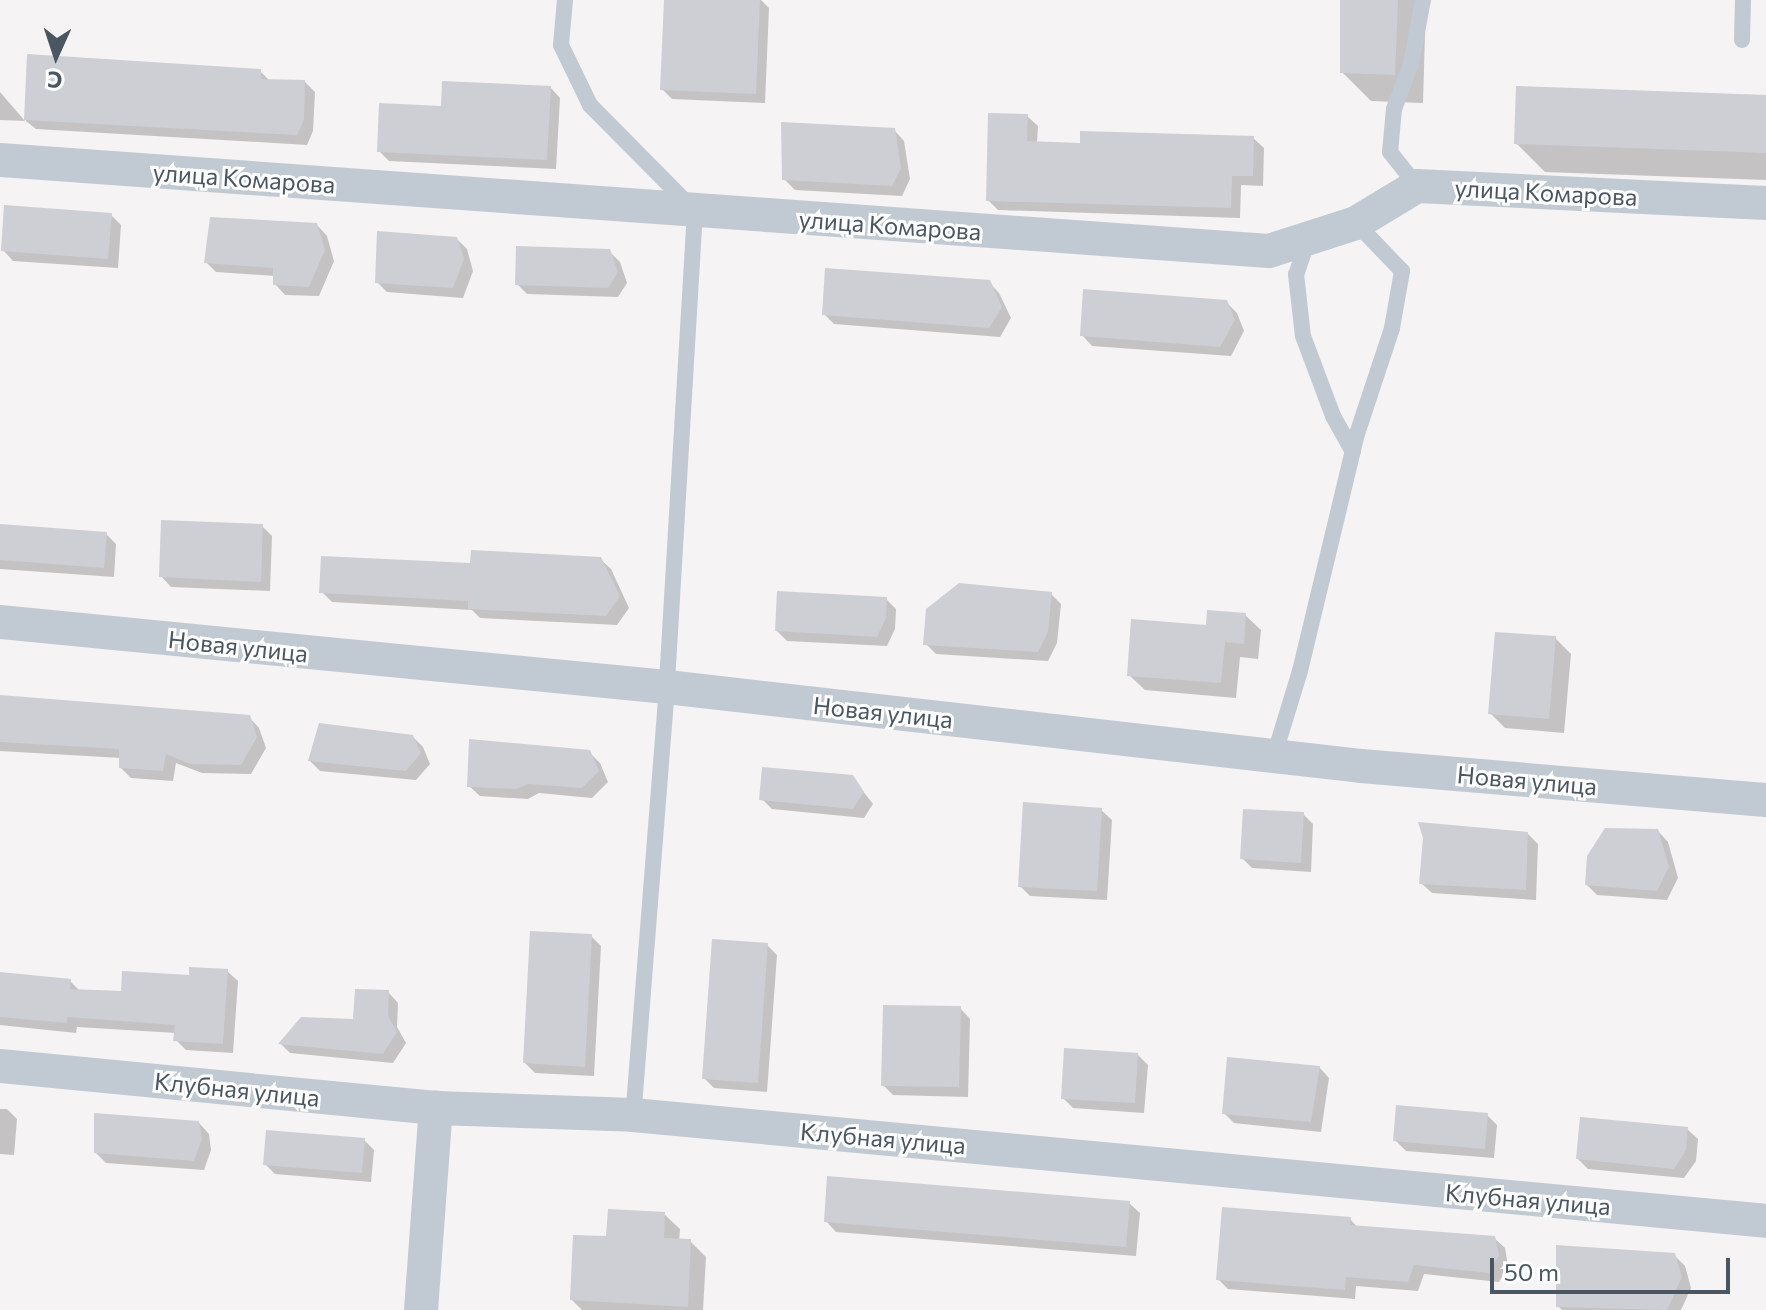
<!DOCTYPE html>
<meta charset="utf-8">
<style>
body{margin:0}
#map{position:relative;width:1766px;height:1310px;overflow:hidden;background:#f5f3f3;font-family:Commissioner,sans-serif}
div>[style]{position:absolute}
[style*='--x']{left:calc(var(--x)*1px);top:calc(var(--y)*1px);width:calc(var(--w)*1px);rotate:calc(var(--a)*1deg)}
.shadow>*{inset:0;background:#0003}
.building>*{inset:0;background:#cdcfd5}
.service>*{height:16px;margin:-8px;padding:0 8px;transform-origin:8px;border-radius:8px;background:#c1cad2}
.minor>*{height:34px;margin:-17px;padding:0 17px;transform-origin:17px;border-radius:17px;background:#c1cad2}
span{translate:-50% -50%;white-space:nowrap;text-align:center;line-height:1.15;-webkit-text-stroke:6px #fff;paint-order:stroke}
.street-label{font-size:24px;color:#4a5661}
.north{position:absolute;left:16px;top:16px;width:80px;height:80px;-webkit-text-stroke:6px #fff;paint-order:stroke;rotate:183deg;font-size:22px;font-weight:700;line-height:32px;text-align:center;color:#4a5661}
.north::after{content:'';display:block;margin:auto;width:28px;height:36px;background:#4a5661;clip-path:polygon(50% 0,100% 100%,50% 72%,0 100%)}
.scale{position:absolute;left:1490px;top:1258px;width:240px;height:36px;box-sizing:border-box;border:4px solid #4a5661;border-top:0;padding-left:10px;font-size:24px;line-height:28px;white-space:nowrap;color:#4a5661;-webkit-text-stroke:6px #fff;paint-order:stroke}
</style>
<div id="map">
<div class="shadow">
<div style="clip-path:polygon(666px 0,761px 0,769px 8px,765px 103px,672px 99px,662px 89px)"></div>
<div style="clip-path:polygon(1342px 0,1426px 0,1423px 103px,1371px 101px,1342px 72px)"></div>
<div style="clip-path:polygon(29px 56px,260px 71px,270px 81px,305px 82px,315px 92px,313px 131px,307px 145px,36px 129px,26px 121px)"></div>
<div style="clip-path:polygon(550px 87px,560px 98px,556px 169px,389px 161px,379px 151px,443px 108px)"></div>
<div style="clip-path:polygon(0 92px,25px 121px,0 120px)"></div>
<div style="clip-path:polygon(1766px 97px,1766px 180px,1545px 172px,1516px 143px)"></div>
<div style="clip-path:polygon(1027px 116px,1038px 126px,1037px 143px,1082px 145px,1253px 138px,1264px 148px,1263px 186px,1241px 185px,1240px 218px,998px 210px,988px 200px)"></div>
<div style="clip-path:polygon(894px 130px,904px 141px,910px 179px,902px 196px,795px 190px,784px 179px)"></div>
<div style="clip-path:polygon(111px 215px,121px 225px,118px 268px,13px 261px,3px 250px)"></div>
<div style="clip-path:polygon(317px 225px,327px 236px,334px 261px,319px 296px,285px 295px,275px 284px,275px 276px,216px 272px,206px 262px)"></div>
<div style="clip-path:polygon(456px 238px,467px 249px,473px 271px,463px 298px,387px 292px,377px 282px)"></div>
<div style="clip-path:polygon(609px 251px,620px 262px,627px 283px,618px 297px,527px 294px,517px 284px)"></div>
<div style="clip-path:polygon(989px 282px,999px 293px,1011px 318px,1000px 337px,834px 324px,824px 314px)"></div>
<div style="clip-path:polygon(1226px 302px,1237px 313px,1244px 331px,1231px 356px,1092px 346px,1082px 335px)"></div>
<div style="clip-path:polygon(0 526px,106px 534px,116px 544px,114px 577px,0 569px)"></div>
<div style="clip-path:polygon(262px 526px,272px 536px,270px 591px,171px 587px,161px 576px)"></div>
<div style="clip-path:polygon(600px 559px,611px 569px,629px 608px,617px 625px,480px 618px,472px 610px,332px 602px,322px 592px,472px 566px)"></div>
<div style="clip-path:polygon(1051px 594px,1061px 604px,1057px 643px,1048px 661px,936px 654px,926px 644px)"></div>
<div style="clip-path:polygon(886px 599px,896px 609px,895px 629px,887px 646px,787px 641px,777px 631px)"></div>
<div style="clip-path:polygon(1245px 615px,1261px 630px,1258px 659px,1240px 657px,1236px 698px,1145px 690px,1129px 675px)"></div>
<div style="clip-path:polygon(1555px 638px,1571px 654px,1564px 733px,1505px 728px,1490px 713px)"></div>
<div style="clip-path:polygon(0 698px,249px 717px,259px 728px,266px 748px,251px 774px,202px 773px,176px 763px,173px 781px,131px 778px,121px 768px,121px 758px,0 751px)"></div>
<div style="clip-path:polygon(412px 736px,423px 747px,430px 764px,416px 780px,320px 771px,310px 761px)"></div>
<div style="clip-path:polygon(589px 752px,600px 763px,608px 782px,592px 798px,539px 793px,528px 799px,480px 796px,469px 786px)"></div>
<div style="clip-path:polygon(852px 777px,873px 804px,864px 818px,772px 809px,762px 799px)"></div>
<div style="clip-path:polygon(1101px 810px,1112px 820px,1107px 900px,1030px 896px,1020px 886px)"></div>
<div style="clip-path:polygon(1303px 814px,1313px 824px,1311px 872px,1252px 868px,1242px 858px)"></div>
<div style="clip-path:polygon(1658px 831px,1668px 842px,1678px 878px,1667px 900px,1597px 895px,1587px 885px)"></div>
<div style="clip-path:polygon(1528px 834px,1538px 844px,1536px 900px,1432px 893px,1421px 883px)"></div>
<div style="clip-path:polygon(591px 936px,601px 946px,594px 1076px,535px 1073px,525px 1063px)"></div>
<div style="clip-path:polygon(767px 945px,777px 955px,767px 1092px,714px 1088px,704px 1078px)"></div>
<div style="clip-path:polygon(227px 971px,238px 981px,233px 1053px,186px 1050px,176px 1040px,176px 1033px,77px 1027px,76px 1033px,0 1025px,0 974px,70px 981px,80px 991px,123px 994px)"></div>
<div style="clip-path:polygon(388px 992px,398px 1003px,397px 1027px,406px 1043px,393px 1063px,290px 1053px,280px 1043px,355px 1021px)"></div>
<div style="clip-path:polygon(960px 1008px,970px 1019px,968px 1097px,893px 1095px,883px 1085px)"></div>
<div style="clip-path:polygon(1138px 1055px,1148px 1065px,1144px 1113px,1073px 1108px,1063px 1098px)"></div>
<div style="clip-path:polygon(1319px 1067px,1329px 1078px,1321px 1132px,1234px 1123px,1224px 1113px)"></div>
<div style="clip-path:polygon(0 1109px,7px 1109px,17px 1119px,14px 1155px,0 1154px)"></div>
<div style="clip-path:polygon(1487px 1115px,1497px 1125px,1494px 1158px,1406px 1151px,1395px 1140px)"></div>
<div style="clip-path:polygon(199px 1123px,209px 1134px,211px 1150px,204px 1170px,106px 1163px,96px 1153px)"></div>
<div style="clip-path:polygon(1687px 1129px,1698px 1139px,1696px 1161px,1684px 1178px,1588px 1169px,1578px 1159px)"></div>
<div style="clip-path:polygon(364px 1140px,374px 1150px,371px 1182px,275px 1174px,265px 1164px)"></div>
<div style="clip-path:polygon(1129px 1203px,1140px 1213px,1136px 1256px,836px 1232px,826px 1221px)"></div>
<div style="clip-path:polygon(664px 1214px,680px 1229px,679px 1241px,690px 1241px,706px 1257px,703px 1310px,582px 1310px,572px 1300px,608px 1239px)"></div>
<div style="clip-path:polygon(1350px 1219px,1358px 1228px,1494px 1238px,1505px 1248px,1508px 1266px,1499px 1282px,1424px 1274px,1418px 1291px,1356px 1286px,1355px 1299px,1228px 1289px,1218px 1279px)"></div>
<div style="clip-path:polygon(1674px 1255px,1685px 1266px,1691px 1288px,1681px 1310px,1562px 1310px,1558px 1306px)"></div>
</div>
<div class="building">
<div style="clip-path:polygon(664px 0,760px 0,756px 94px,660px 90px)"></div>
<div style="clip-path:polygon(1340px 0,1398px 0,1395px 75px,1340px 73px)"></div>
<div style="clip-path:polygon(27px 54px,261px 69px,261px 79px,305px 80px,304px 120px,297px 135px,24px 120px)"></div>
<div style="clip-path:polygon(442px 81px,551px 86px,547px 160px,377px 152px,379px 103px,441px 106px)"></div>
<div style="clip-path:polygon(1516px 86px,1766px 95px,1766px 153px,1514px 144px)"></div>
<div style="clip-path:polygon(988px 113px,1028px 114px,1027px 141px,1080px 143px,1080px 131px,1254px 136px,1253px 176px,1232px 176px,1231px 208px,986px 201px)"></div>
<div style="clip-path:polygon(781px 122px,895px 128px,901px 168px,892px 186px,782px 180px)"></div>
<div style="clip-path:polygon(4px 205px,112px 213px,108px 259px,1px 251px)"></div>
<div style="clip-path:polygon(210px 217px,317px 223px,325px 250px,309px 287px,273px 285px,273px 268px,204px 263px)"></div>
<div style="clip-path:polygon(377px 231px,457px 237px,464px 259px,453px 288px,375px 283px)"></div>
<div style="clip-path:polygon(516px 246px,610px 249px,618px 272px,608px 288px,515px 285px)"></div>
<div style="clip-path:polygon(825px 268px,990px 280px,1002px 307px,989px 328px,822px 315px)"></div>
<div style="clip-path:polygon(1083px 289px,1227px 300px,1235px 320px,1220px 347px,1080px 336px)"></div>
<div style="clip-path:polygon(161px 520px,263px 524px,261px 582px,159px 577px)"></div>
<div style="clip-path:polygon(0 524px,107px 532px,104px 568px,0 560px)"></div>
<div style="clip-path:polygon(471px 550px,601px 557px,620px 596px,606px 616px,468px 609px,468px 601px,319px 593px,321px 556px,470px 563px)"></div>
<div style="clip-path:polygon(959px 583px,1052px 592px,1048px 632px,1038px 652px,923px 645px,926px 609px)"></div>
<div style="clip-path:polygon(777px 591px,887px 597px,886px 618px,877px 637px,775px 631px)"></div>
<div style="clip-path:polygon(1207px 610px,1246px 613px,1244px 644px,1225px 642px,1221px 683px,1127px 676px,1131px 619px,1206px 625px)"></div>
<div style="clip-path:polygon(1495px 632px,1556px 636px,1549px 719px,1488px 714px)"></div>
<div style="clip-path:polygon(0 695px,250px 715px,257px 737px,241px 765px,190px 764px,166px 754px,163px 771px,119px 768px,119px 749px,0 742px)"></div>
<div style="clip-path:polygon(319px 723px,413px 735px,421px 753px,406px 771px,308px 761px)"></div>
<div style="clip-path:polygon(469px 739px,590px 750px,599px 771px,582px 788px,528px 784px,517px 789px,467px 787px)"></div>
<div style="clip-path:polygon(762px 767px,853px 775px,864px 792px,853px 809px,759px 800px)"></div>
<div style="clip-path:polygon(1023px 802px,1102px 808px,1097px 891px,1018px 887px)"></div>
<div style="clip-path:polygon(1243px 809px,1304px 812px,1301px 863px,1240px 859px)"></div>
<div style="clip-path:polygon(1418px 822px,1528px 832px,1526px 890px,1419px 884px,1423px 838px)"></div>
<div style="clip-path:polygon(1605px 828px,1658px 829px,1669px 867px,1657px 891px,1585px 885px,1587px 856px)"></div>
<div style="clip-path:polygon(530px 931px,592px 934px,585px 1067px,523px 1063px)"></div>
<div style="clip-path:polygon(712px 939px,768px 943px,758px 1083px,702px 1079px)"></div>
<div style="clip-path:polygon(189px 967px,228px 969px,223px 1044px,173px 1041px,175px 1025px,67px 1017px,67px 1023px,0 1017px,0 972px,71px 979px,70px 989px,121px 991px,122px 971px,189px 975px)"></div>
<div style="clip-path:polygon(355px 989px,389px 990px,388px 1016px,397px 1032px,383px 1054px,278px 1044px,301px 1017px,353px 1019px)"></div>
<div style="clip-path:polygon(883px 1005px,961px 1006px,959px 1087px,881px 1086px)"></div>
<div style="clip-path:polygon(1064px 1048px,1138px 1053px,1135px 1103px,1061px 1099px)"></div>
<div style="clip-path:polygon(1227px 1057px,1320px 1066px,1311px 1122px,1222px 1114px)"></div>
<div style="clip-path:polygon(1396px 1105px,1488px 1113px,1485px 1149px,1393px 1141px)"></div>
<div style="clip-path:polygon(94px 1113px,199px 1121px,202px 1139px,194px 1161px,94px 1153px)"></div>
<div style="clip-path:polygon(1580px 1117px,1688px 1127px,1686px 1150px,1674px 1169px,1576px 1159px)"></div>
<div style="clip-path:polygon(266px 1130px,365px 1138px,362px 1173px,263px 1165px)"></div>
<div style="clip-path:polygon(827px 1176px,1130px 1201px,1126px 1247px,824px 1222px)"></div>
<div style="clip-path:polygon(1222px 1207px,1351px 1217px,1350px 1225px,1495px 1236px,1499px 1255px,1489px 1273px,1414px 1265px,1408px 1282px,1346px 1277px,1345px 1290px,1216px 1280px)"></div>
<div style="clip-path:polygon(608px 1209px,665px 1212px,664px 1238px,691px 1239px,688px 1307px,570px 1300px,573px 1235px,606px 1236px)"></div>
<div style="clip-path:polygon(1556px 1245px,1675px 1253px,1682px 1277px,1667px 1310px,1556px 1307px)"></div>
</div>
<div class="service">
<div style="--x:565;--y:0;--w:45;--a:95.1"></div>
<div style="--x:561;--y:45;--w:67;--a:64.2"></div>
<div style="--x:590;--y:105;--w:149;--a:45.3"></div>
<div style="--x:695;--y:211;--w:477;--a:93.4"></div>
<div style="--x:667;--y:687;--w:429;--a:94.5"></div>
<div style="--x:1742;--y:40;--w:40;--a:-88.6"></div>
<div style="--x:1417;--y:186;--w:43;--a:-128.5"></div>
<div style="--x:1390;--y:152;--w:43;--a:-84.7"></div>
<div style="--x:1394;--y:109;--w:48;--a:-69.3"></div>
<div style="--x:1411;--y:64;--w:65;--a:-79.4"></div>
<div style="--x:1308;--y:240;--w:36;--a:109"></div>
<div style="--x:1296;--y:274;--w:62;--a:83.6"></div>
<div style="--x:1303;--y:336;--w:85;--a:69.4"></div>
<div style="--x:1333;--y:416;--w:41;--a:60.9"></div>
<div style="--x:1274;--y:756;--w:89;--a:-73"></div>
<div style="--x:1300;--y:671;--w:244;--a:-76.5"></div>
<div style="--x:1357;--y:434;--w:112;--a:-71.7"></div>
<div style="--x:1392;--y:328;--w:58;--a:-80"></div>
<div style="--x:1402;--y:271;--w:66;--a:-133.8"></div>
</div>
<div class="minor">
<div style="--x:0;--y:160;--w:1272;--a:4.1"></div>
<div style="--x:1269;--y:251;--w:91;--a:-17.8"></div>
<div style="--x:1356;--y:223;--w:71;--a:-31.2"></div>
<div style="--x:1417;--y:186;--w:349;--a:2.8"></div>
<div style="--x:0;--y:622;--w:670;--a:5.57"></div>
<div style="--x:667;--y:687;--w:698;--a:6.49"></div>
<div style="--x:1361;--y:766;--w:406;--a:4.8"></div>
<div style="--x:0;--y:1066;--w:438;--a:5.5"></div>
<div style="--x:436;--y:1108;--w:197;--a:2"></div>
<div style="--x:633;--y:1115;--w:1138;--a:5.34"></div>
<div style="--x:421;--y:1310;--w:203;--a:-85.8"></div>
</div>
<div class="street-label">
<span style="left:244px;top:178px;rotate:4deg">улица Комарова</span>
<span style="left:1546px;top:192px;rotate:3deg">улица Комарова</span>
<span style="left:890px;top:225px;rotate:4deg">улица Комарова</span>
<span style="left:238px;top:646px;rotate:6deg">Новая улица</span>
<span style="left:883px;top:712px;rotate:6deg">Новая улица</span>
<span style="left:1527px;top:780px;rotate:5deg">Новая улица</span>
<span style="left:237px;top:1089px;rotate:6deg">Клубная улица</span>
<span style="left:883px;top:1138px;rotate:5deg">Клубная улица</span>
<span style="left:1528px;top:1199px;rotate:5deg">Клубная улица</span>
</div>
<div class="north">С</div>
<div class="scale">50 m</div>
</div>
